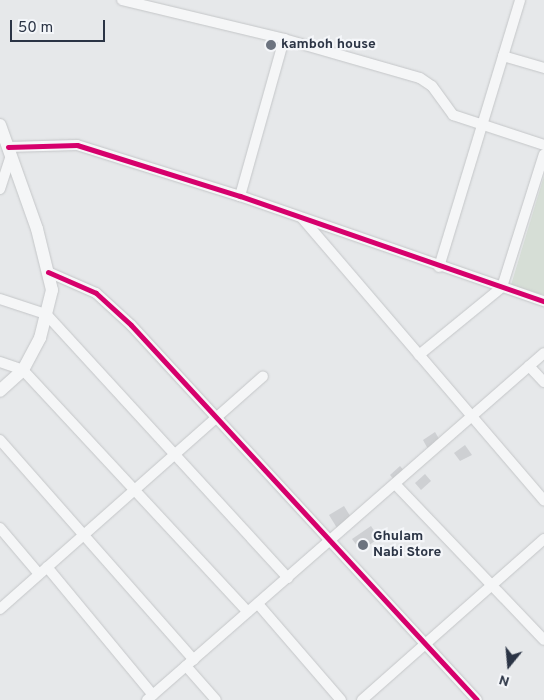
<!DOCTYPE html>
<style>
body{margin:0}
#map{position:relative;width:544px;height:700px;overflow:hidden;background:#e6e8ea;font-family:Overpass,sans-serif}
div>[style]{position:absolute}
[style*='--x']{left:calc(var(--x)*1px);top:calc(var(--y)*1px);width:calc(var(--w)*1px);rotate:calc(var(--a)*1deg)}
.green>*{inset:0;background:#d6ded6}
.building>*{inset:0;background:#ced0d3}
.roads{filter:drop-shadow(0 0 1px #c4c6c8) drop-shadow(0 0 1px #c4c6c8)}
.minor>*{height:10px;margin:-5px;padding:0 5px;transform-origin:5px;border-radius:5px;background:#f5f6f7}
.tertiary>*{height:12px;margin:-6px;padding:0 6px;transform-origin:6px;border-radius:6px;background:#f5f6f7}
.cycleway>*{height:5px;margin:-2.5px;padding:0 2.5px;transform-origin:2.5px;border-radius:2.5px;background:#d6006c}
.dots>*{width:14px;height:14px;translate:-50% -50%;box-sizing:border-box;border:2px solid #f4f6f9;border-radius:50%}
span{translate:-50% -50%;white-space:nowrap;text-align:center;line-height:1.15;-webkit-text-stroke:4.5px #f4f6f9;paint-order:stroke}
.poi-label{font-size:14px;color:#2b3445;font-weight:700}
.left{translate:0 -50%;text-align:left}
.north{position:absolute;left:484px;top:640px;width:50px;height:50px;-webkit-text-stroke:4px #f4f6f9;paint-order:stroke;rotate:197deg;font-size:14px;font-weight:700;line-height:20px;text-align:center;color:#2b3445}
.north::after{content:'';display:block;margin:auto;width:18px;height:22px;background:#2b3445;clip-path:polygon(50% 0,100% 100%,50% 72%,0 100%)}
.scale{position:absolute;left:10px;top:20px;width:95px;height:22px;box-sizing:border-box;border:2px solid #2b3445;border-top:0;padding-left:6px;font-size:15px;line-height:18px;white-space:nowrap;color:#2b3445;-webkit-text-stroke:4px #f4f6f9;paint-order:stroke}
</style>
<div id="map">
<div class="green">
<div style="clip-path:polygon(544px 176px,544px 295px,511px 285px)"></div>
</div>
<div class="building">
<div style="clip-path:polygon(435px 432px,441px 442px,429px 451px,423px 440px)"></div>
<div style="clip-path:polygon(465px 445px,472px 455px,460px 461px,454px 453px)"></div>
<div style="clip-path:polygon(400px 466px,406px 473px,396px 482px,390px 475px)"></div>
<div style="clip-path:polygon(425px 474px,431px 481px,421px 490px,415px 483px)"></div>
<div style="clip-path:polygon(344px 506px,352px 519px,337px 528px,329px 515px)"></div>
<div style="clip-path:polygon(371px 526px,379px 538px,361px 551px,352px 539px)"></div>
</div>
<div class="roads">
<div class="minor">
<div style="--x:122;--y:0;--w:167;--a:13.5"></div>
<div style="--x:284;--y:39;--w:141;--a:16"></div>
<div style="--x:420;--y:78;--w:14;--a:34"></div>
<div style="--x:432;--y:86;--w:36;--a:54"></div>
<div style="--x:453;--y:115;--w:96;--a:18.2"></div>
<div style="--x:503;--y:56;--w:43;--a:16.3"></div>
<div style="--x:8;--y:147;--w:69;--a:-1.7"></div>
<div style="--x:77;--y:145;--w:171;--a:17.4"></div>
<div style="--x:240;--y:196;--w:322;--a:19.1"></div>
<div style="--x:0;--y:189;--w:36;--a:-72"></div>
<div style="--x:240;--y:196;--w:163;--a:-74.3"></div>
<div style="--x:302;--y:218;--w:372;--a:49.4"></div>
<div style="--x:439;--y:267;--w:279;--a:-73.1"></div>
<div style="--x:48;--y:272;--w:52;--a:23.6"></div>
<div style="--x:96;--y:293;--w:47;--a:42.4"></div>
<div style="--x:131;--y:325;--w:510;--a:47.3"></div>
<div style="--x:0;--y:299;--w:48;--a:18.1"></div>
<div style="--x:46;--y:314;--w:358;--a:47.5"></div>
<div style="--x:419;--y:355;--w:107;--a:-39.3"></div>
<div style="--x:502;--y:287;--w:139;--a:-72.5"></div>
<div style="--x:0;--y:362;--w:24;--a:19"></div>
<div style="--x:23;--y:370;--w:330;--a:47.1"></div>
<div style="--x:529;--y:366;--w:22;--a:47"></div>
<div style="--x:0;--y:440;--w:293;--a:48.6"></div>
<div style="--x:396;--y:485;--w:214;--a:46.3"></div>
<div style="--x:0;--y:528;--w:60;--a:49.7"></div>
<div style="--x:47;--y:567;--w:166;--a:50.4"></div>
<div style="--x:258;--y:604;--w:127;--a:49.2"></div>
<div style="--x:0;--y:609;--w:351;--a:-41.5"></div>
<div style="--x:186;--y:666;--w:45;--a:48.6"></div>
<div style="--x:147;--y:700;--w:527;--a:-41.16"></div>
<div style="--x:362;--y:700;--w:243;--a:-41.5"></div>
</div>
<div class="tertiary">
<div style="--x:0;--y:125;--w:110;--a:70.4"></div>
<div style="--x:37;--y:229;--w:63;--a:76.2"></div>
<div style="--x:52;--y:290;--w:49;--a:104"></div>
<div style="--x:40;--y:338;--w:36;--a:118"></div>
<div style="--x:23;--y:370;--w:31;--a:138"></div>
</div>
</div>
<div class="cycleway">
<div style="--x:8;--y:147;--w:69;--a:-1.7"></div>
<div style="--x:77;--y:145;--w:171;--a:17.4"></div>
<div style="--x:240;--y:196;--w:322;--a:19.1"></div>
<div style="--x:48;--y:272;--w:52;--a:23.6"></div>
<div style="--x:96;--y:293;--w:47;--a:42.4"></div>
<div style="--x:131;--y:325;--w:510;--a:47.3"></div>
</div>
<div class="dots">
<div style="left:271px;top:45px;background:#6c737f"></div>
<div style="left:363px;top:545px;background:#6c737f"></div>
</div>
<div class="poi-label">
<span class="left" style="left:281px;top:45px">kamboh house</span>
<span class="left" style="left:373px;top:545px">Ghulam<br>Nabi Store</span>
</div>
<div class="north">N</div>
<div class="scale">50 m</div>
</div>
